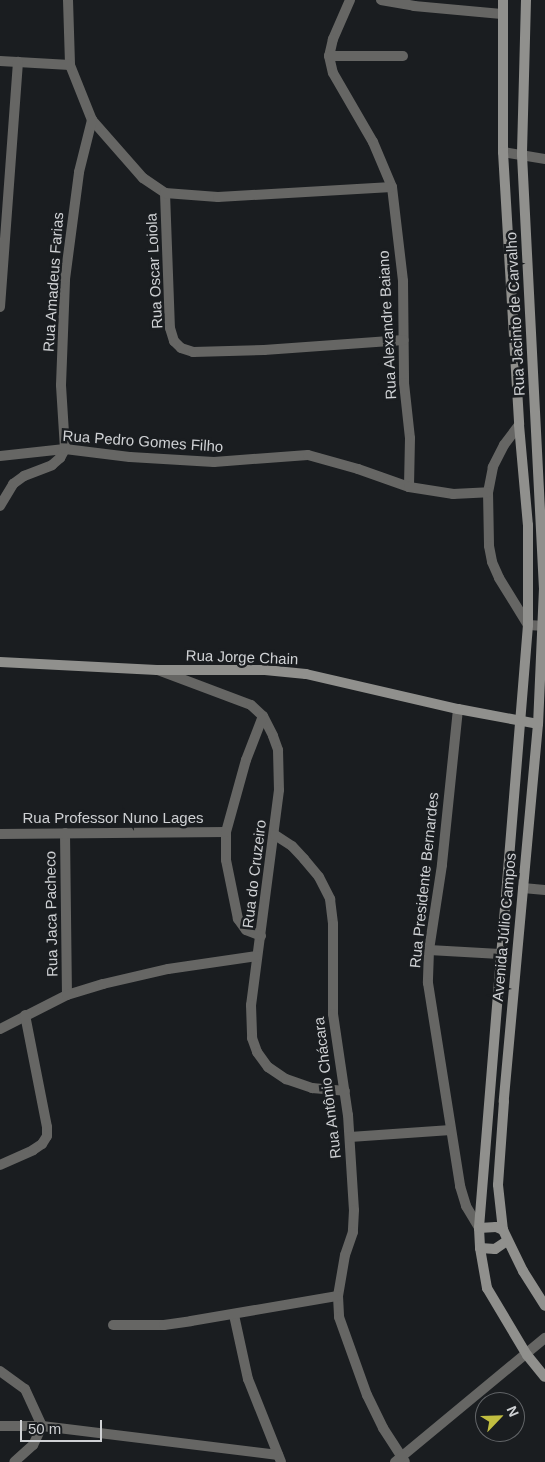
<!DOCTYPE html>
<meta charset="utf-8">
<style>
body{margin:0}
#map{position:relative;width:545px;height:1462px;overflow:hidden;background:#1a1d20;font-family:Helvetica,sans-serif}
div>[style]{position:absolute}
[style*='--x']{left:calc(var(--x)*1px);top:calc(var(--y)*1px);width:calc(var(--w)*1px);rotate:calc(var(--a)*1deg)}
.street>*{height:10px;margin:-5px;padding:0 5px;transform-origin:5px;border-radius:5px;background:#666664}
.secondary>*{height:10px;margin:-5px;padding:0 5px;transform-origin:5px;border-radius:5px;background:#90908d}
span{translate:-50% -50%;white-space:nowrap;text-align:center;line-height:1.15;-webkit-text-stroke:5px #1a1d20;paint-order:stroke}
.street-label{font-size:15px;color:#cfd1d4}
.north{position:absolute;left:475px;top:1392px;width:50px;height:50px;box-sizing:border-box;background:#1a1d20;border:1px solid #626568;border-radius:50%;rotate:66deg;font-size:14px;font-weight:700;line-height:20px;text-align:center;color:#cfd1d4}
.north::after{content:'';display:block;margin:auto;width:18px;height:22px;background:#c1be40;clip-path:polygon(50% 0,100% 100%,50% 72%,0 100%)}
.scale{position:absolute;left:20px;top:1420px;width:82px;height:22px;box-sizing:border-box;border:2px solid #cfd1d4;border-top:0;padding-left:6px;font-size:15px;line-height:18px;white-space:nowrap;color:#cfd1d4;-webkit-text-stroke:4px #1a1d20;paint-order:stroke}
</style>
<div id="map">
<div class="street">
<div style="--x:68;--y:0;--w:65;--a:88.2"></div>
<div style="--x:70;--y:65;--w:59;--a:68.2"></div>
<div style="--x:92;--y:120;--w:77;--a:48.7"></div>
<div style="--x:143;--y:178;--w:27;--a:34"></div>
<div style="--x:350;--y:0;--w:43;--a:113.6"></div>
<div style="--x:333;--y:39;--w:17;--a:103"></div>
<div style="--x:329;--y:56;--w:17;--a:77"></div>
<div style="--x:333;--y:73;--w:80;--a:59.9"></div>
<div style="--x:373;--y:142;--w:49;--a:67.1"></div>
<div style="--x:392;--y:187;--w:95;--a:83.3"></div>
<div style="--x:403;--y:281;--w:102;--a:89.4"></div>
<div style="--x:404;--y:383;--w:55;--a:83.8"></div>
<div style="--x:410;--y:438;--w:49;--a:91.2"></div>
<div style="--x:381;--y:0;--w:34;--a:10"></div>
<div style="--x:414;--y:6;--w:88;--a:5.2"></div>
<div style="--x:329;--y:56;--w:74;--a:0"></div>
<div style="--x:0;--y:61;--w:70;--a:3.3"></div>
<div style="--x:503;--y:152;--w:43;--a:9.5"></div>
<div style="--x:165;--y:193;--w:135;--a:87.9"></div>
<div style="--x:170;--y:328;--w:14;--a:73"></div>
<div style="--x:174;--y:341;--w:10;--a:45"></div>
<div style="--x:181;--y:348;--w:13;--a:18"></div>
<div style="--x:193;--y:352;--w:71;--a:-1.6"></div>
<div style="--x:264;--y:350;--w:140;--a:-4.1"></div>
<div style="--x:165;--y:193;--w:53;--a:4.3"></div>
<div style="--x:218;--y:197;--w:174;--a:-3.3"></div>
<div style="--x:0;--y:307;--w:246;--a:-85.8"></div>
<div style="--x:519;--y:425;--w:25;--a:127"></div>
<div style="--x:504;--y:445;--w:25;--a:117"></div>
<div style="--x:493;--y:467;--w:25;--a:101"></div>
<div style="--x:488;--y:492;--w:54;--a:88.9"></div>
<div style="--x:489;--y:546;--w:16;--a:79"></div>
<div style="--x:492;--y:562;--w:17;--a:66"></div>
<div style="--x:499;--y:578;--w:55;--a:58.3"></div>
<div style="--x:528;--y:625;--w:17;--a:3"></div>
<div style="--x:0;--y:456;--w:65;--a:-6.1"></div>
<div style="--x:65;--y:449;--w:65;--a:7"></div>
<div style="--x:130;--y:457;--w:84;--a:3.4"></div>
<div style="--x:214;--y:462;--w:94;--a:-4.3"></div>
<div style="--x:308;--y:455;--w:52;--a:15.6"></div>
<div style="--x:358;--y:469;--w:54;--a:19.4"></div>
<div style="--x:409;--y:487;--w:45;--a:9"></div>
<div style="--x:453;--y:494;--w:35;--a:-3"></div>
<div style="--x:0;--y:506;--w:26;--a:-59"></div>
<div style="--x:13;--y:484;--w:14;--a:-36"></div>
<div style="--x:24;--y:476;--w:30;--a:-21"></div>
<div style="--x:52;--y:465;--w:11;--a:-41"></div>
<div style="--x:60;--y:458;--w:10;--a:-61"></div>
<div style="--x:65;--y:449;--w:64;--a:-93.6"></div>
<div style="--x:61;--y:385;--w:106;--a:-87.8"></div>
<div style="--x:65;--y:279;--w:108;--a:-82.5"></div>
<div style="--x:79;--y:172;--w:54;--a:-76"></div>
<div style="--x:158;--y:670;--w:99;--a:20.6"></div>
<div style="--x:251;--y:705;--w:16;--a:43"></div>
<div style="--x:263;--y:716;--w:22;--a:63"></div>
<div style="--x:273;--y:736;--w:15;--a:70"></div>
<div style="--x:278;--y:750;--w:40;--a:88.6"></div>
<div style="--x:279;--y:790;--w:217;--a:97.4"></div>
<div style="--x:251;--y:1005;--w:33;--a:88"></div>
<div style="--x:252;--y:1038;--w:15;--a:70"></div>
<div style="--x:257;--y:1052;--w:19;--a:54"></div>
<div style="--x:268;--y:1067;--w:22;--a:34"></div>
<div style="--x:286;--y:1079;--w:28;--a:19"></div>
<div style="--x:312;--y:1088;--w:33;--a:5"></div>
<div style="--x:458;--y:709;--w:157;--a:95.9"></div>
<div style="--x:442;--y:865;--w:86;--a:98.7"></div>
<div style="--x:429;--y:950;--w:33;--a:92"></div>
<div style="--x:428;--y:983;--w:206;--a:81"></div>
<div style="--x:460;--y:1186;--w:21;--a:73"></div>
<div style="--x:466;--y:1206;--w:26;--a:59"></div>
<div style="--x:65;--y:833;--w:162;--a:89.3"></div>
<div style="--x:0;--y:834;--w:226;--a:-0.5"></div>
<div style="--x:275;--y:835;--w:20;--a:33"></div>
<div style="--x:292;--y:846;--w:18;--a:47"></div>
<div style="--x:304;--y:859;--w:23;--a:50"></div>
<div style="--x:319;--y:877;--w:25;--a:63"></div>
<div style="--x:330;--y:899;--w:25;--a:83"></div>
<div style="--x:333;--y:924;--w:90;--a:90"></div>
<div style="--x:333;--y:1014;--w:102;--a:81.6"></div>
<div style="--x:348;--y:1115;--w:95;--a:86.4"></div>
<div style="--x:354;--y:1210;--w:22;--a:93"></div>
<div style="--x:353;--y:1232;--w:24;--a:109"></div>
<div style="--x:345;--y:1255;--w:42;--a:99.7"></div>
<div style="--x:338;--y:1296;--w:21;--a:87"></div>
<div style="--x:339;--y:1317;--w:83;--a:70.3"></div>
<div style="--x:367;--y:1395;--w:37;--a:64"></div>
<div style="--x:383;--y:1428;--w:40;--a:57.1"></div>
<div style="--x:523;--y:888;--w:22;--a:5"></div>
<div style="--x:261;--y:936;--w:16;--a:-158"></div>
<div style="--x:246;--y:930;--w:14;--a:-126"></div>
<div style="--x:238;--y:919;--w:60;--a:-101.5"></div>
<div style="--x:226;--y:860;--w:28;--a:-90"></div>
<div style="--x:226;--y:832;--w:75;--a:-74.5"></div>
<div style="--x:246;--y:760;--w:47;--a:-68.9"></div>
<div style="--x:429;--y:950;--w:71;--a:3.2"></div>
<div style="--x:0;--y:1029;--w:75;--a:-26.9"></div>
<div style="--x:67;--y:995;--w:38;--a:-17"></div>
<div style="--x:103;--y:984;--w:67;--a:-13"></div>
<div style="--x:168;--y:969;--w:90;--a:-8.3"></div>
<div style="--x:350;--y:1137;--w:101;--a:-4"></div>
<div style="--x:0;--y:1165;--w:36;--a:-24"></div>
<div style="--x:33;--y:1150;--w:11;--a:-34"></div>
<div style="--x:42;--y:1144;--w:9;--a:-58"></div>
<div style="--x:47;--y:1136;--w:9;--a:-90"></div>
<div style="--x:47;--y:1127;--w:114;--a:-101.1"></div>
<div style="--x:234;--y:1315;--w:66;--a:77.7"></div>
<div style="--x:248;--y:1379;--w:89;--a:68.3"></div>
<div style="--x:113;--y:1325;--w:51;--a:0"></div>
<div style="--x:164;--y:1325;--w:27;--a:-8"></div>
<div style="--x:191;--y:1321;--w:149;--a:-9.7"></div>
<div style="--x:0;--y:1371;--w:31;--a:36"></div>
<div style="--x:25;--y:1389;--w:41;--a:65.3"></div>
<div style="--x:42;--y:1426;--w:21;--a:115"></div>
<div style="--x:33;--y:1445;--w:25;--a:138"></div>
<div style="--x:0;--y:1426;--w:42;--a:0"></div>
<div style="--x:42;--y:1426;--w:238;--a:7"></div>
<div style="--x:395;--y:1462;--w:195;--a:-39.6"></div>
</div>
<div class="secondary">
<div style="--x:503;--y:0;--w:152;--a:90"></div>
<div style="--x:503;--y:152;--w:273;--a:86.6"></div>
<div style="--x:519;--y:425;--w:100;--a:84.9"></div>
<div style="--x:528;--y:525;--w:100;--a:90"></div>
<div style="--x:528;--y:625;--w:605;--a:94.65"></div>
<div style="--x:479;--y:1228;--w:20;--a:87"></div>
<div style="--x:480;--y:1248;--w:41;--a:80.1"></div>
<div style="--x:487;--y:1288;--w:78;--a:59.2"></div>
<div style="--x:527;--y:1355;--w:28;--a:51"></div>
<div style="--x:526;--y:0;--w:155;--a:91.5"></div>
<div style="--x:522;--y:155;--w:434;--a:87.1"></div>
<div style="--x:544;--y:588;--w:136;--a:92.5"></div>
<div style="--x:538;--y:724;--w:379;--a:95.2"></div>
<div style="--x:504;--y:1101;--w:84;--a:94.1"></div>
<div style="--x:498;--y:1185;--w:45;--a:83.7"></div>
<div style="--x:503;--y:1230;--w:46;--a:64"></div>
<div style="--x:523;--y:1271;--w:41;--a:57.8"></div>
<div style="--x:0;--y:662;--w:157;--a:2.9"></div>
<div style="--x:157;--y:670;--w:108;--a:0"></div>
<div style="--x:265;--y:670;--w:41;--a:5.6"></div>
<div style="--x:306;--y:674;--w:156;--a:13"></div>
<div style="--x:458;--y:709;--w:81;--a:10.6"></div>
<div style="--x:479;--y:1228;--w:17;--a:-3"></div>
<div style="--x:496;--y:1227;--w:8;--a:23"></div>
<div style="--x:480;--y:1248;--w:15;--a:4"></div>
<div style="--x:495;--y:1249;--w:14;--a:-34"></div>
</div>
<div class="street-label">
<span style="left:154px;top:271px;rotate:-93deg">Rua Oscar Loiola</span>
<span style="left:53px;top:282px;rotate:-86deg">Rua Amadeus Farias</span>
<span style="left:515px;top:314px;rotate:-93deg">Rua Jacinto de Carvalho</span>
<span style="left:387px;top:325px;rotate:-93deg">Rua Alexandre Baiano</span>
<span style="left:143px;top:441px;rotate:4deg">Rua Pedro Gomes Filho</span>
<span style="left:242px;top:657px;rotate:2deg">Rua Jorge Chain</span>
<span style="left:113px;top:818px">Rua Professor Nuno Lages</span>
<span style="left:254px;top:874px;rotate:-83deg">Rua do Cruzeiro</span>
<span style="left:424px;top:880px;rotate:-84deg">Rua Presidente Bernardes</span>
<span style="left:51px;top:914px;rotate:-91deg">Rua Jaca Pacheco</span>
<span style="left:504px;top:927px;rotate:-85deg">Avenida Júlio Campos</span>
<span style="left:327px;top:1088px;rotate:-97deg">Rua Antônio Chácara</span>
</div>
<div class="north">N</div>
<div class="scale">50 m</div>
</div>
